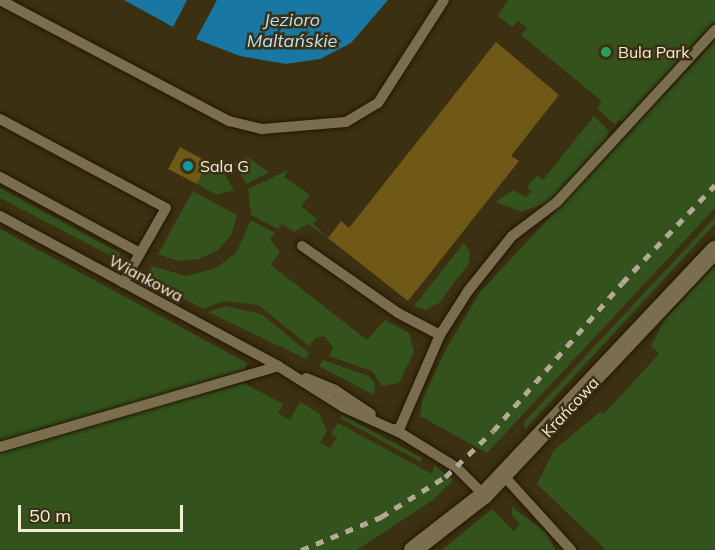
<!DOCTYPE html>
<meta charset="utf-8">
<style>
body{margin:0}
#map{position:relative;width:715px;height:550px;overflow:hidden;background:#3b3012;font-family:Mulish,sans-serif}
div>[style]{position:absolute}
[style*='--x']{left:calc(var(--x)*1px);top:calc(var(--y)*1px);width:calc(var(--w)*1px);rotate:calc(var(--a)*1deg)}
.green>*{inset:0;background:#34531c}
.water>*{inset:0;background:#1977a4}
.building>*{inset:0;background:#705816}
.roads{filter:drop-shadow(0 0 2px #221700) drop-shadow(0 0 2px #221700)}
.lane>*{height:10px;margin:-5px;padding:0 5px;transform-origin:5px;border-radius:5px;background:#7b6e4f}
.street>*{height:18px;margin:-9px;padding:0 9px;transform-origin:9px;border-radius:9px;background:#7b6e4f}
.secondary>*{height:18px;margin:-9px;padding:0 9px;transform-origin:9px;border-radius:9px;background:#7b6e4f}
.rail>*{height:4.5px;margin-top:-2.25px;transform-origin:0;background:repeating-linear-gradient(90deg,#b2aa94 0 8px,transparent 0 16px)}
.dots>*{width:16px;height:16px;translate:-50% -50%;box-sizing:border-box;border:3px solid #3b3012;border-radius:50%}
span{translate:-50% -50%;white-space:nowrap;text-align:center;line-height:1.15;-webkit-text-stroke:5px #3b3012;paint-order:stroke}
.poi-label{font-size:16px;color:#f5eedd}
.left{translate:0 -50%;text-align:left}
.street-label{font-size:16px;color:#f5eedd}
.water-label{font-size:18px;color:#b8e0fa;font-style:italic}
.scale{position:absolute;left:18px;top:505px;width:165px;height:27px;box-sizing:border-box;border:3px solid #f5eedd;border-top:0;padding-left:8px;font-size:18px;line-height:21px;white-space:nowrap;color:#f5eedd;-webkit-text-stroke:4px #3b3012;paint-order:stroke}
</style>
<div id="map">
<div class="green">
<div style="clip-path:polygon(508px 0,715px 0,715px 21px,622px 122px,619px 120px,615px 125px,597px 108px,602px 101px,521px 35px,527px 28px,518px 21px,512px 27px,498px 16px)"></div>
<div style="clip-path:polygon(715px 41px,715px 208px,487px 453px,420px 416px,423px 398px,446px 349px,480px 292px)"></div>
<div style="clip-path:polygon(594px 116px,609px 131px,608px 138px,549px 202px,522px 212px,496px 202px,513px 190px,526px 197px,531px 191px,527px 187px,537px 175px,543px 180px)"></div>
<div style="clip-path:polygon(247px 157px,269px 172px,247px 184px,233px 163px)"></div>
<div style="clip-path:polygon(208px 162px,223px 172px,234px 190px,217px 195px,197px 184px)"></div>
<div style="clip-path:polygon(288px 170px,284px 177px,310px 195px,301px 206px,317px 219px,313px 224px,328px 238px,308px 224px,294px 232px,282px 224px,278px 229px,251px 215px,248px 189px)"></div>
<div style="clip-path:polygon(0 188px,120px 253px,121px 261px,0 198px)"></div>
<div style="clip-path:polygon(193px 191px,237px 215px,231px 235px,218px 250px,199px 259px,178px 261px,158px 254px)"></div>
<div style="clip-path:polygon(715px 217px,715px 224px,525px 429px,524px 422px)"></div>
<div style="clip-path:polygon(251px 220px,275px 233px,270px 239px,280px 252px,271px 265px,367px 340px,385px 320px,409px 333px,414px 352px,399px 383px,382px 386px,372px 371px,329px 356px,333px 347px,324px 336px,315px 338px,309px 346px,258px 305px,224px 301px,203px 309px,146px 278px,152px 266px,186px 276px,216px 268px,236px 253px)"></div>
<div style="clip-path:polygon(0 229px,247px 363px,245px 370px,193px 386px,201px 395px,244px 383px,283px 404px,278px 413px,290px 420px,300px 402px,319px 413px,327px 431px,320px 443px,330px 448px,337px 437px,331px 434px,338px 423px,432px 474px,434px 465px,453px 480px,433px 500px,357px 550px,0 550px)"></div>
<div style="clip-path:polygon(464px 243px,470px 252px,469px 263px,439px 303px,426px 310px,414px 306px)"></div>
<div style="clip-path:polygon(715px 265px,715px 550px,606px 550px,537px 484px,554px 450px,600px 412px,604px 414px,659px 354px,651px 346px,665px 319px)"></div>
<div style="clip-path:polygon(225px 306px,261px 314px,309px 353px,306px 359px,208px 312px)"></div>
<div style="clip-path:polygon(323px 360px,369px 376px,375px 383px,374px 395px,319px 366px)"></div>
<div style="clip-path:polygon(342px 415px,422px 458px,421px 462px,340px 418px)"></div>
<div style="clip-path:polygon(512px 507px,547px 533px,555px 550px,442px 550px,492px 509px,513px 531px,520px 524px,512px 515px)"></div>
</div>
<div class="water">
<div style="clip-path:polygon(124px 0,187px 0,173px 27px)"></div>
<div style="clip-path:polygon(217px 0,388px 0,351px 43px,320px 59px,286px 64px,240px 56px,196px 39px)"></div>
</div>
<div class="building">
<div style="clip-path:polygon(496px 42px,559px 95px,511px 156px,519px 161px,408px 301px,328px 238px,341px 221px,349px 228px)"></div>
<div style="clip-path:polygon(180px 147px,208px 162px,197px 184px,168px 169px)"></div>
</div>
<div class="roads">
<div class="lane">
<div style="--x:0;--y:0;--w:259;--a:27.9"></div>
<div style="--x:229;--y:121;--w:34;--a:14"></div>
<div style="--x:262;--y:129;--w:84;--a:-4.8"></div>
<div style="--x:346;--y:122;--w:37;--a:-31"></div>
<div style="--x:378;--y:103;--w:122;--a:-57.3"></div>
<div style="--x:0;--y:119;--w:188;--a:28.2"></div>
<div style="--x:166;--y:208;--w:86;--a:119.8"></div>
<div style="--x:0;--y:177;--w:159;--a:28.5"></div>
<div style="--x:0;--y:216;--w:316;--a:28.3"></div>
<div style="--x:278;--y:366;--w:77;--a:32.2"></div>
<div style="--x:343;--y:407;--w:60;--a:24.4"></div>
<div style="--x:302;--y:246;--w:117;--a:34.9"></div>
<div style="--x:398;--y:313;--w:47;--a:27.6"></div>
<div style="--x:306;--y:378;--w:31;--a:22"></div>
<div style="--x:335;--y:390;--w:43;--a:33.7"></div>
<div style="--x:394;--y:429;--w:73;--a:31.5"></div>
<div style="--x:456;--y:467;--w:40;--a:45"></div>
<div style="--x:398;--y:432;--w:106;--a:-66.6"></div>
<div style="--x:440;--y:335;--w:52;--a:-57.5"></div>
<div style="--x:468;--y:291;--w:70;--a:-51.3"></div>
<div style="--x:512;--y:236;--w:56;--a:-37.1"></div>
<div style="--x:557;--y:202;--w:234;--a:-47.4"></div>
<div style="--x:0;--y:447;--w:290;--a:-16.2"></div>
<div style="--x:504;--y:476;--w:100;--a:47.8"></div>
</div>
<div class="street">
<div style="--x:413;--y:550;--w:90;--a:-37.8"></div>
</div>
<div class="secondary">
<div style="--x:484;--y:495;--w:337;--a:-46.7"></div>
</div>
</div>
<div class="rail">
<div style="--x:301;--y:550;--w:87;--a:-22.4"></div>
<div style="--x:381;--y:517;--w:75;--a:-32"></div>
<div style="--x:445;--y:477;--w:66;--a:-43.8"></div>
<div style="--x:493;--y:431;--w:196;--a:-48.9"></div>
<div style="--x:622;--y:283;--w:135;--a:-46.5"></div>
</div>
<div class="dots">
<div style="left:606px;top:52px;background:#2e9e5b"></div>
<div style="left:188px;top:166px;background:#0f9aa8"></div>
</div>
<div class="poi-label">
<span class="left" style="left:618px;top:52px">Bula Park</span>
<span class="left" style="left:200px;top:166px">Sala G</span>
</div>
<div class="street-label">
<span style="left:146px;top:278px;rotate:28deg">Wiankowa</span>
<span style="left:570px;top:407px;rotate:-47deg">Krańcowa</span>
</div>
<div class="water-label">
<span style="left:292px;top:31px">Jezioro<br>Maltańskie</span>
</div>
<div class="scale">50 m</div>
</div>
